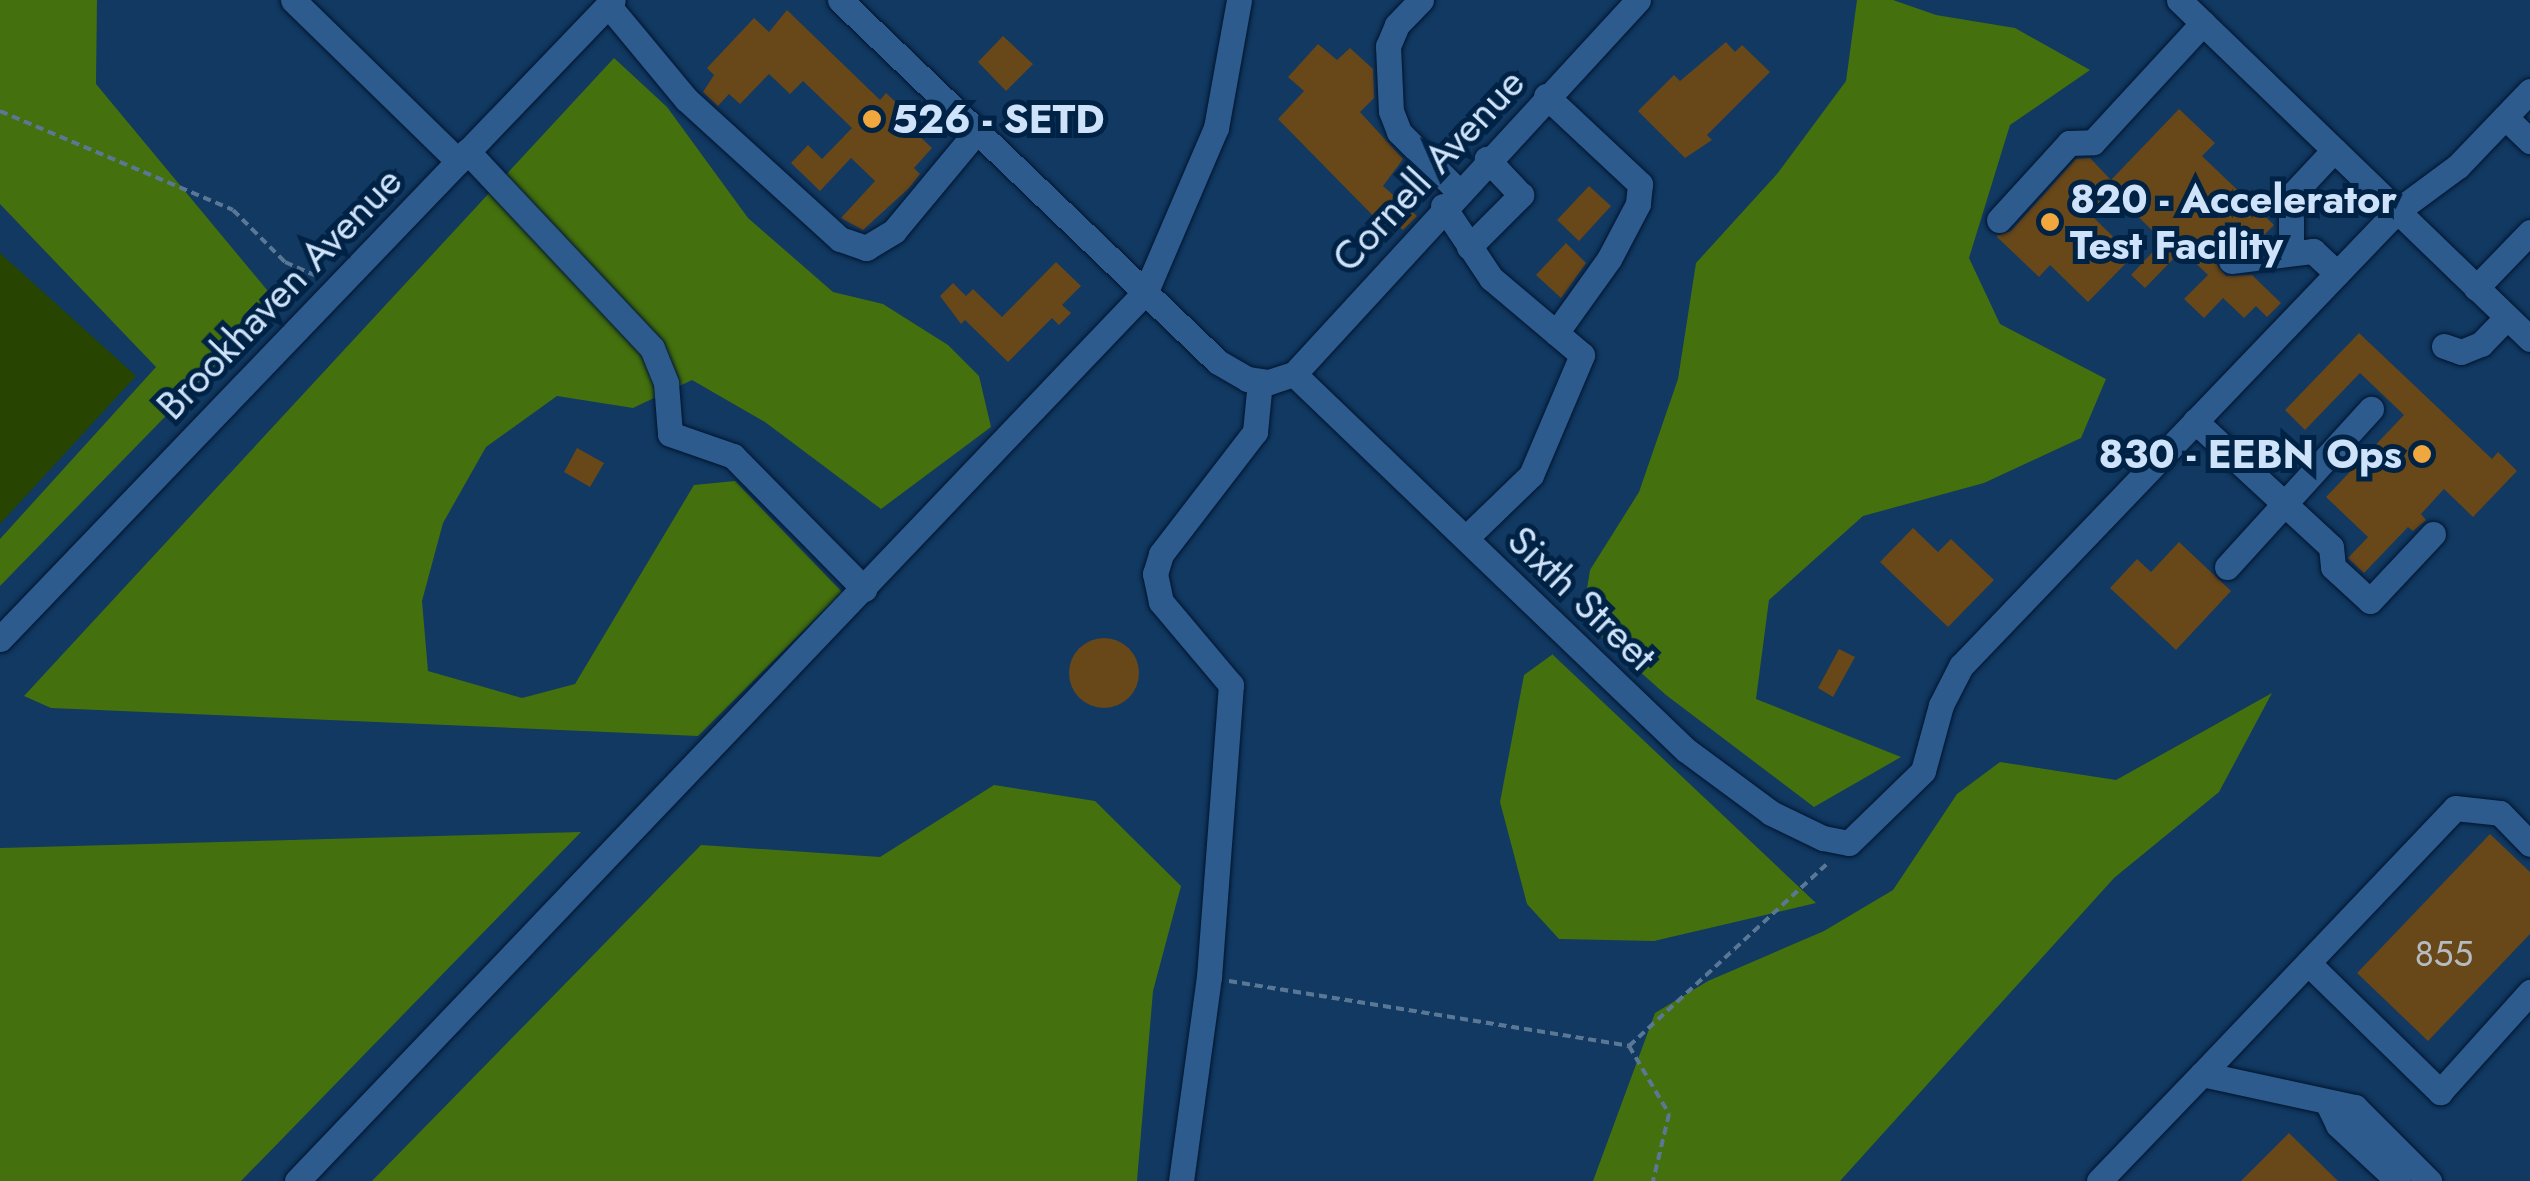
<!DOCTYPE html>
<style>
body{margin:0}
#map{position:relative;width:2530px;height:1181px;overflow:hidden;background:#082c50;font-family:Jost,sans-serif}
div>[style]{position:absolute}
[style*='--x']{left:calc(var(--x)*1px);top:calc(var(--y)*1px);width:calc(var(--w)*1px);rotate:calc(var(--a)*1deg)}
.built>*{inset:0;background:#113961}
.green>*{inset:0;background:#274500}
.forest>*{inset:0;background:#44700d}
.building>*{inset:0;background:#684718}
.round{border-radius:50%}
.path>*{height:4px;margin-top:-2px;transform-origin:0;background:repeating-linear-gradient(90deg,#5a7896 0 8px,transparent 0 13px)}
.roads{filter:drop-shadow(0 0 2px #00142d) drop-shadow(0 0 2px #00142d)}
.minor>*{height:25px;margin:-12.5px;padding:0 12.5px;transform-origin:12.5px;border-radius:12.5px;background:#2d5b8d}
.dots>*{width:28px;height:28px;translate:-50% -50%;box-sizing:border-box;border:5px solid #002245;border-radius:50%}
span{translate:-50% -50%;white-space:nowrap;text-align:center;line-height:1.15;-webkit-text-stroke:10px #002245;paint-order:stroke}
.number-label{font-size:35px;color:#b4bbc1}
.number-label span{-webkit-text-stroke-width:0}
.poi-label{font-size:40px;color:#cee2f9;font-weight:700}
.left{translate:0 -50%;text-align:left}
.right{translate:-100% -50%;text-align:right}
.street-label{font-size:40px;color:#cee2f9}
</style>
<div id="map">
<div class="built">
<div style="clip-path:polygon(0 0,2530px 0,2530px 1181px,0 1181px)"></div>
</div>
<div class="green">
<div style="clip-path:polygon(0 253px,136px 376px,0 524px)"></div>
</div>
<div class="forest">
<div style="clip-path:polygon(0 0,97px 0,96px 84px,277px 302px,0 586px,0 539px,156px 367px,0 204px)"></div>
<div style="clip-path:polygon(1857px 0,1893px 0,1936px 15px,2015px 28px,2090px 70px,2010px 125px,1969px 258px,2000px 324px,2106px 379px,2081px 438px,1984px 483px,1863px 516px,1769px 600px,1756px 699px,1901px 757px,1814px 807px,1666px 695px,1582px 620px,1590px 570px,1639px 492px,1678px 379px,1696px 263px,1777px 174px,1846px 81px)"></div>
<div style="clip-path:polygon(614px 58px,667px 107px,748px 218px,833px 292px,883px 304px,948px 345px,979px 376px,991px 427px,881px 509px,765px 422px,692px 380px,633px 408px,557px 396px,486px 447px,443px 523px,422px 601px,428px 671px,522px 698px,575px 684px,694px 485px,735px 481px,842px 592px,698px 736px,51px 708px,24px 696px)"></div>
<div style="clip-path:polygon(1553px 654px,1553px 655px,1816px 903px,1654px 941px,1559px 939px,1527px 904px,1500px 802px,1524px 675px)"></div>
<div style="clip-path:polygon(2272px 693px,2219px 792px,2114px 878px,1840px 1181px,1593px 1181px,1655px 1013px,1708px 981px,1824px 931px,1893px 890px,1957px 794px,2000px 762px,2116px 780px)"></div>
<div style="clip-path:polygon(994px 785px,1095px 801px,1181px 886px,1153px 991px,1137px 1181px,372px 1181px,701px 845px,880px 857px)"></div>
<div style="clip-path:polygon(581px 832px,241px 1181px,0 1181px,0 848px)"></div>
</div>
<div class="building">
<div style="clip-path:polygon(787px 10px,880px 100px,886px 93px,899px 105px,893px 111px,932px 148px,914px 168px,920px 174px,909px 188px,863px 230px,841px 218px,875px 181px,851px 158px,820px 191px,791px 163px,808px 145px,822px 159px,852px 128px,803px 81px,790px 94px,769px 74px,740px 104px,729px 94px,718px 106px,703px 92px,714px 75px,707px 68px,754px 18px,769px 32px)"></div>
<div style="clip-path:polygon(1003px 36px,1033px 64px,1006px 91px,978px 62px)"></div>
<div style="clip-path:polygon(1726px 42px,1735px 52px,1742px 45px,1770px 72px,1707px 135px,1712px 140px,1685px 158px,1638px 111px,1674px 75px,1680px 81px)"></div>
<div style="clip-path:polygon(1318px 44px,1337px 60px,1350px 48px,1373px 69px,1374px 98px,1360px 112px,1403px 159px,1383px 186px,1417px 216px,1403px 230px,1390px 219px,1384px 227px,1278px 119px,1304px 91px,1288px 77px)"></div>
<div style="clip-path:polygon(2179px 109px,2215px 143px,2202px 156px,2274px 225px,2258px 241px,2222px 248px,2215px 262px,2226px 276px,2252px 275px,2281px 303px,2267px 317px,2256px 306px,2244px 318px,2223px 298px,2204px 318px,2184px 299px,2208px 275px,2182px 250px,2145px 288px,2131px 275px,2163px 241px,2116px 195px,2094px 218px,2133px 256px,2088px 302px,2050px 265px,2039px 277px,1996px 236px,2011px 231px,2076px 159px,2090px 158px,2111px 180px)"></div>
<div style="clip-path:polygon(1589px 186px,1611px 206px,1579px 241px,1557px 220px)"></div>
<div style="clip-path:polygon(1566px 243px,1586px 263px,1561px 298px,1536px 275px)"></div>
<div style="clip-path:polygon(1056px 262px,1081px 286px,1062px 305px,1071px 313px,1059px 325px,1052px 318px,1008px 362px,965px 320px,961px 324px,940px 296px,953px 283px,966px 296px,973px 289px,1002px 317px)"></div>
<div style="clip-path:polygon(2359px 333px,2492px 459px,2498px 452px,2517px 471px,2473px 517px,2444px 489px,2421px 514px,2426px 520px,2413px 531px,2408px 527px,2364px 573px,2348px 558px,2368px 537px,2326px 497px,2404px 415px,2360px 373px,2305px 430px,2285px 410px)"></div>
<div style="clip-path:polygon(577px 448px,604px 463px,590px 487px,564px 472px)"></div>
<div style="clip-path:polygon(1913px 528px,1938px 552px,1951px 539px,1994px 580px,1948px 627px,1880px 562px)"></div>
<div style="clip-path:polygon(2179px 542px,2231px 591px,2176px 650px,2110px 588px,2137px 559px,2151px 572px)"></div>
<div class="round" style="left:1069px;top:638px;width:70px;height:70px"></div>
<div style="clip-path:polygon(1839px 649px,1855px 657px,1833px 697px,1818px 688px)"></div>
<div style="clip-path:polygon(2490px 834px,2530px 872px,2530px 934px,2428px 1041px,2357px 973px)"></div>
<div style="clip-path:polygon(2289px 1133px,2338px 1181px,2241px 1181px)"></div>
</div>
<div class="path">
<div style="--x:0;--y:111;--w:253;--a:23"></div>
<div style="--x:233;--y:210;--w:74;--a:45"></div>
<div style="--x:285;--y:262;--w:34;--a:24"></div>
<div style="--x:1229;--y:981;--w:405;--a:9.2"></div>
<div style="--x:1629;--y:1046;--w:270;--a:-42.6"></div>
<div style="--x:1629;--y:1046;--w:79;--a:59.5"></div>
<div style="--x:1669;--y:1114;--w:69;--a:103.4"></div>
</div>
<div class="roads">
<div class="minor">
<div style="--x:293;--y:0;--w:231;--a:44.3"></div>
<div style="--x:840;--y:0;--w:523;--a:43.76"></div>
<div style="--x:1218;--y:362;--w:34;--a:30"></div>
<div style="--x:1247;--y:379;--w:22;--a:8"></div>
<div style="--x:1269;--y:382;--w:26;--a:-18"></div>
<div style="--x:1294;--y:374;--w:508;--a:-47.39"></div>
<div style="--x:1421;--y:0;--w:35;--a:134"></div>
<div style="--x:1397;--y:25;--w:23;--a:113"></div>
<div style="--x:1388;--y:46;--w:65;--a:87.4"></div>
<div style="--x:1391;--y:111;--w:22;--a:69"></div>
<div style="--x:1399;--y:132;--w:83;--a:45"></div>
<div style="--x:2179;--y:0;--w:488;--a:44"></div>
<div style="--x:608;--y:5;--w:122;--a:50.3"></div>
<div style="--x:686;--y:99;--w:208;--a:42.3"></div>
<div style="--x:840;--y:239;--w:28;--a:19"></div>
<div style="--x:866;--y:248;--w:33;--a:-31"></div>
<div style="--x:894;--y:231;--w:131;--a:-50.3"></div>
<div style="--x:1546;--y:96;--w:129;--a:43.1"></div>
<div style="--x:1640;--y:184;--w:20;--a:96"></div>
<div style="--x:1638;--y:204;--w:62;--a:117.8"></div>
<div style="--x:1609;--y:259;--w:91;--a:125.6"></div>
<div style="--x:2505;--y:117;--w:35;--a:44"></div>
<div style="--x:467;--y:151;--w:270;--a:46.8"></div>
<div style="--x:652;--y:348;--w:38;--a:68"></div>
<div style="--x:666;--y:383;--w:51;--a:85.5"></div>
<div style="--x:670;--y:434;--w:67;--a:19.2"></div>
<div style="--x:733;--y:456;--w:187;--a:45.4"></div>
<div style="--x:1443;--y:206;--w:87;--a:56.3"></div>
<div style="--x:1491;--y:278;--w:119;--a:40.2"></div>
<div style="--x:1582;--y:355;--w:130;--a:113"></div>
<div style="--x:1531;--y:475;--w:91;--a:135.9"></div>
<div style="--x:1999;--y:220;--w:104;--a:-47.7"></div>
<div style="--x:2069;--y:143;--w:24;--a:-2"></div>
<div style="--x:2093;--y:142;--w:162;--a:-47.3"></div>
<div style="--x:1469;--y:247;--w:74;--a:-45"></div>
<div style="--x:1521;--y:195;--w:50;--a:-133.4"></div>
<div style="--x:2291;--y:253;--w:57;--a:-90"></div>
<div style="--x:2291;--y:196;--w:63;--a:-46.9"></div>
<div style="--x:2231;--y:261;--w:83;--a:-7"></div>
<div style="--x:2313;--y:251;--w:33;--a:43"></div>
<div style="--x:2476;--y:288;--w:78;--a:-46"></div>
<div style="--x:2444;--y:346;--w:18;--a:19"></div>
<div style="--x:2461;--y:352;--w:22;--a:-22"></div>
<div style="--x:2481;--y:344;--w:37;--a:-46"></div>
<div style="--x:1294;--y:374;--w:543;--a:43.81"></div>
<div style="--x:1686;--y:750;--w:106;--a:36.5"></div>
<div style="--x:1771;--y:813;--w:58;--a:25.7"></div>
<div style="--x:1823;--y:838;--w:26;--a:11"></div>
<div style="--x:1849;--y:843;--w:103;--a:-44.2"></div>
<div style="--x:1923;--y:771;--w:68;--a:-74.7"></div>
<div style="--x:1941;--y:705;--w:44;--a:-62.9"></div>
<div style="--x:1961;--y:666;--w:630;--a:-46.22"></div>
<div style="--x:2397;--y:211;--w:76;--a:-36.4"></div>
<div style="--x:2458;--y:166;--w:104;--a:-46.2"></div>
<div style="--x:2195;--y:421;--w:185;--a:42.8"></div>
<div style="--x:2331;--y:547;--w:20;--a:84"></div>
<div style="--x:2333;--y:567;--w:50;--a:42.6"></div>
<div style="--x:2370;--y:601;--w:92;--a:-46.8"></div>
<div style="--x:2227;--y:567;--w:214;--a:-47.7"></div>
<div style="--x:0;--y:639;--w:885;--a:-46.19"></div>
<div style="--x:2308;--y:963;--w:185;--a:44.3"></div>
<div style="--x:2440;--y:1092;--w:135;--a:-48"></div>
<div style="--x:2202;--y:1074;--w:367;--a:-46.4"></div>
<div style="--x:2455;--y:808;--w:45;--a:6.3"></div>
<div style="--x:2500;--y:813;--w:43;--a:45.9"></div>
<div style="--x:2327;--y:1102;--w:25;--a:64"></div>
<div style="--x:2338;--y:1125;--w:82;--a:43"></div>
<div style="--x:297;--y:1181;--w:1230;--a:-46.35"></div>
<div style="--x:1146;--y:291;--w:177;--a:-66.8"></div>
<div style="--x:1216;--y:128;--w:130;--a:-79.8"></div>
<div style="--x:1181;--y:1181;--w:206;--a:-82.2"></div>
<div style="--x:1209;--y:977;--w:293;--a:-85.7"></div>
<div style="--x:1231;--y:685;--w:109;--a:-130.1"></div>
<div style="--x:1161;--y:602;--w:29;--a:-102"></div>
<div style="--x:1155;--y:574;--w:21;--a:-73"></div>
<div style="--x:1161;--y:554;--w:154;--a:-52.4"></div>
<div style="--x:1255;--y:432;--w:51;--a:-84.4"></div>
<div style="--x:2099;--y:1181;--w:149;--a:-46.1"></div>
<div style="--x:2202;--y:1074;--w:157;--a:12.2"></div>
<div style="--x:2355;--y:1107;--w:105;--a:45"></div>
</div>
</div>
<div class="dots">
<div style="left:872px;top:119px;background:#efa73e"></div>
<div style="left:2050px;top:222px;background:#efa73e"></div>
<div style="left:2422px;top:454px;background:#efa73e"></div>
</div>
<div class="number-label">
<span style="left:2444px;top:954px">855</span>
</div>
<div class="poi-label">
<span class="left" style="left:892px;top:119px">526 - SETD</span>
<span class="left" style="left:2070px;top:222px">820 - Accelerator<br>Test Facility</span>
<span class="right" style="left:2402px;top:454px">830 - EEBN Ops</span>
</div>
<div class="street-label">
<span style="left:1428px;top:170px;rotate:-47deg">Cornell Avenue</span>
<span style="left:279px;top:293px;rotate:-46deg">Brookhaven Avenue</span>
<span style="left:1582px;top:598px;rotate:44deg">Sixth Street</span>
</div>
</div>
